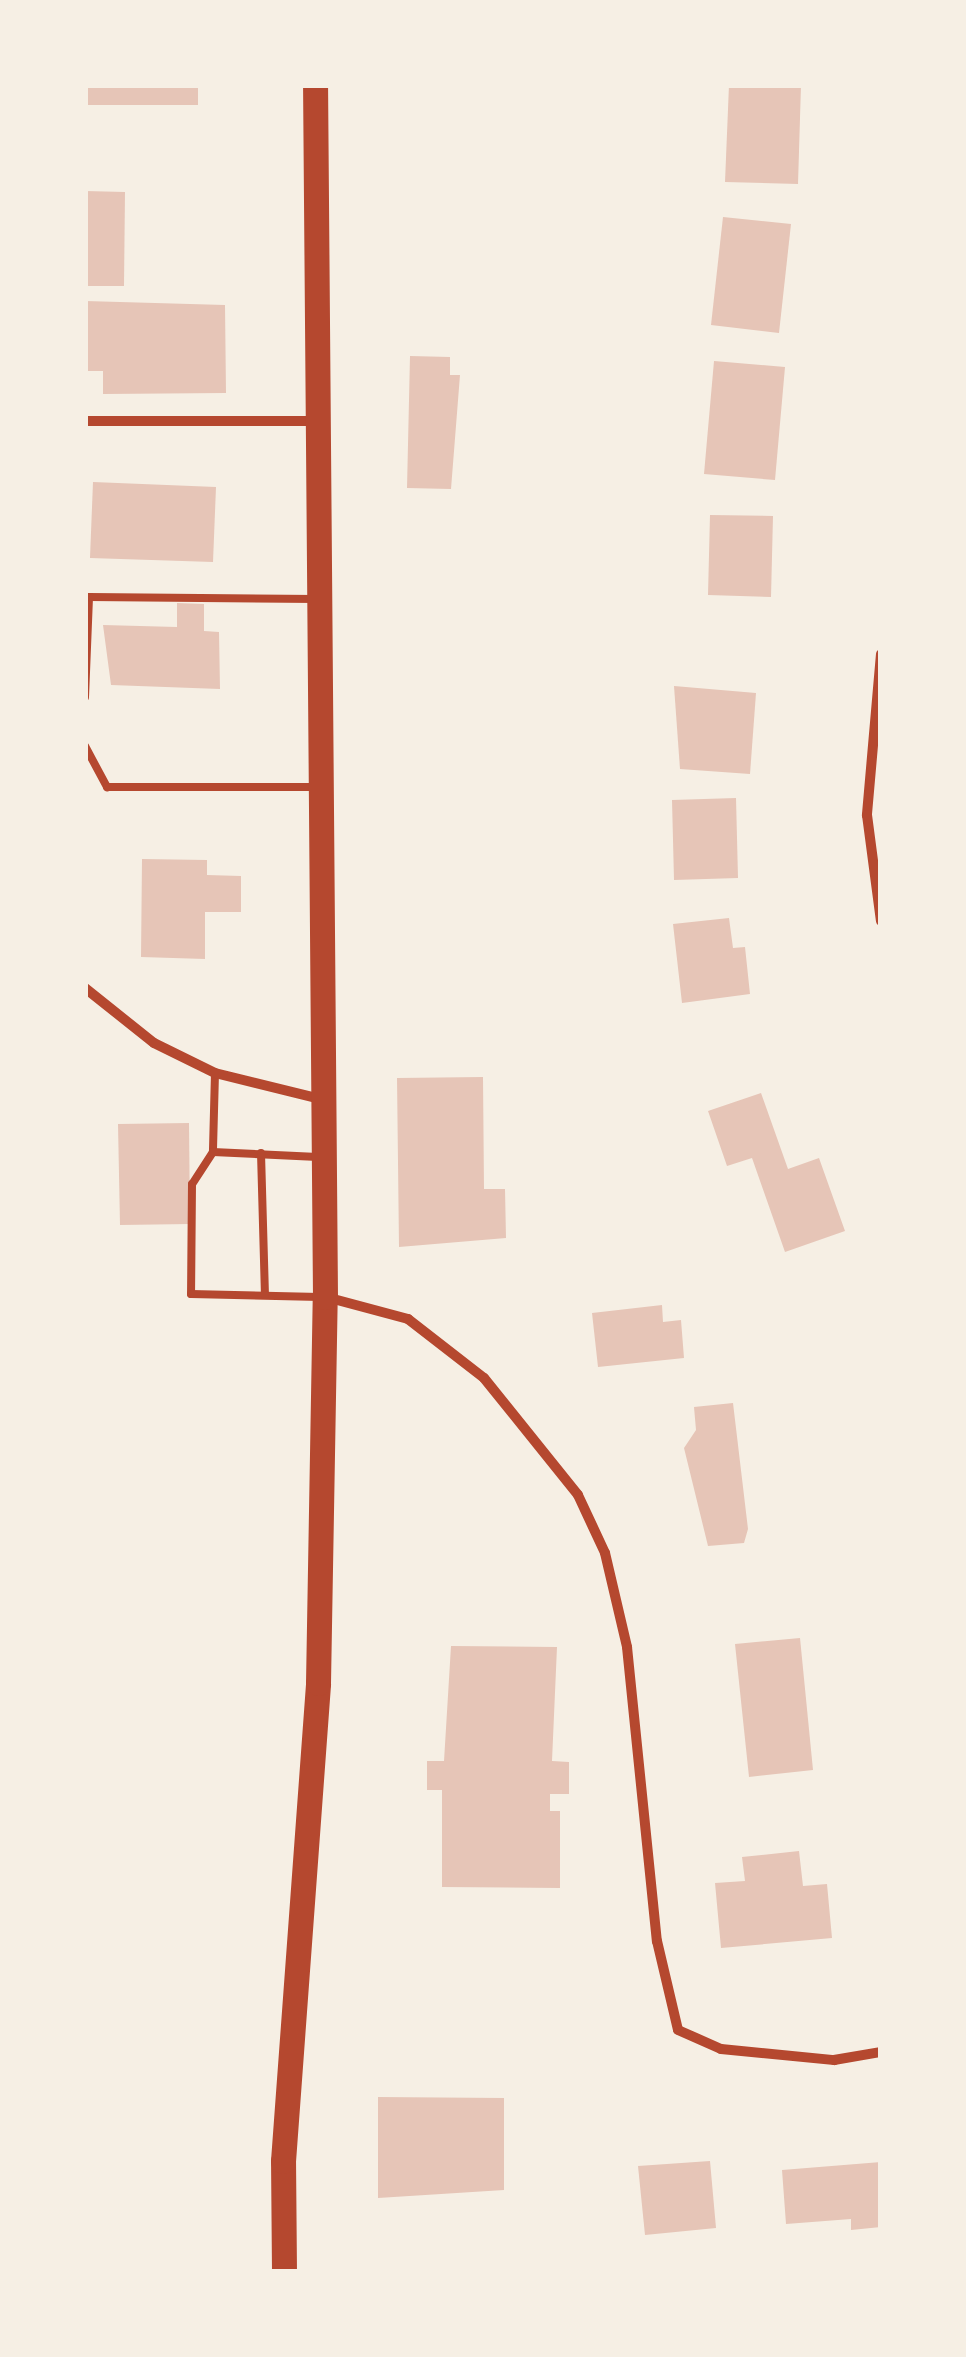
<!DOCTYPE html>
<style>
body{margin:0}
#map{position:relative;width:966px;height:2357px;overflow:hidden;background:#f6efe4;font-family:"Space Grotesk",sans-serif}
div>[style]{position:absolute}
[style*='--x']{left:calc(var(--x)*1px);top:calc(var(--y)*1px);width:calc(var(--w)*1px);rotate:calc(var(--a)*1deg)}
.building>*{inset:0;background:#e6c5b7}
.service>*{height:8px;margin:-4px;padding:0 4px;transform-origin:4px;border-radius:4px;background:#b5482f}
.minor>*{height:10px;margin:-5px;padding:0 5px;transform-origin:5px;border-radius:5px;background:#b5482f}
.primary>*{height:25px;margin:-12.5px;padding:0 12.5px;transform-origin:12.5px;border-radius:12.5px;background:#b5482f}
span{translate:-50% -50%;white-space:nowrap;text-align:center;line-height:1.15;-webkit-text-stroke:9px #f6efe4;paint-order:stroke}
.frame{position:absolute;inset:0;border:88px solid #f6efe4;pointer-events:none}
</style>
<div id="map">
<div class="building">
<div style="clip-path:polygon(85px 85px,198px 85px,198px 105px,85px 105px)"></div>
<div style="clip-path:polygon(729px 85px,801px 85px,798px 184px,725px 182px)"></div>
<div style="clip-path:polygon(85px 191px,125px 192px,124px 286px,85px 286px)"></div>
<div style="clip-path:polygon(723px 217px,791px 224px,779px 333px,711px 325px)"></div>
<div style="clip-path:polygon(85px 301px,225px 305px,226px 393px,103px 394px,103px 371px,85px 371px)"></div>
<div style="clip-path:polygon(410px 356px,450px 357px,450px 375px,460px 375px,451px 489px,407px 488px)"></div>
<div style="clip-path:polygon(714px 361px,785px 367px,775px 480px,704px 474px)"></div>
<div style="clip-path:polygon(93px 482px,216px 487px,213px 562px,90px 558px)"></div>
<div style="clip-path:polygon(710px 515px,773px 516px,771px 597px,708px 595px)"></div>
<div style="clip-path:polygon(177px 603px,204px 604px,204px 631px,219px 632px,220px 689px,111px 685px,103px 625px,177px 627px)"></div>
<div style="clip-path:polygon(674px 686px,756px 693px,750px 774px,680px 769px)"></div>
<div style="clip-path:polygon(736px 798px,738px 878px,674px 880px,672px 800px)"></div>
<div style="clip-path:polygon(142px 859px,207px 860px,207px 875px,241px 876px,241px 912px,205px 912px,205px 959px,141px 957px)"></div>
<div style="clip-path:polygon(729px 918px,733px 948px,745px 947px,750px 994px,682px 1003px,673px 924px)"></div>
<div style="clip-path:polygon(483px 1077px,484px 1189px,505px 1189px,506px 1238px,399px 1247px,397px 1078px)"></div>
<div style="clip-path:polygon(761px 1093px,788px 1169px,819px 1158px,845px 1231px,785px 1252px,752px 1158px,727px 1166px,708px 1111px)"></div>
<div style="clip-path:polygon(189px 1123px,190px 1224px,120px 1225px,118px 1124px)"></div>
<div style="clip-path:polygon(662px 1305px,663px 1322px,681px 1320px,684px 1358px,598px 1367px,592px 1313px)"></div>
<div style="clip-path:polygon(733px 1403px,748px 1529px,744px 1543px,708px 1546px,684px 1448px,696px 1430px,694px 1407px)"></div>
<div style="clip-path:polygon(800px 1638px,813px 1770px,749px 1777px,735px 1644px)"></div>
<div style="clip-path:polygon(451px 1646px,557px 1647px,552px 1761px,569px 1762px,569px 1794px,550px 1794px,550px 1811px,560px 1811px,560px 1888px,442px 1887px,442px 1790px,427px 1790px,427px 1761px,444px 1761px)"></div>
<div style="clip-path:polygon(799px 1851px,803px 1886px,827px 1884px,832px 1938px,721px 1948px,715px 1883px,745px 1881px,742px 1857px)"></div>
<div style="clip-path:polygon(378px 2097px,504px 2098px,504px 2190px,378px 2198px)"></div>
<div style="clip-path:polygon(710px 2161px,716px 2228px,645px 2235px,638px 2166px)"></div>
<div style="clip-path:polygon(881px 2162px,881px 2227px,851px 2230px,851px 2219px,786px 2224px,782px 2170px)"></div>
</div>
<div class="service">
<div style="--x:85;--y:697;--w:100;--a:-87.7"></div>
<div style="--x:89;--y:597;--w:228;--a:0.5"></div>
<div style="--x:85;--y:746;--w:47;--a:61.8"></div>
<div style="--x:107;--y:787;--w:209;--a:0"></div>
<div style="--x:215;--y:1073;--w:79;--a:91.5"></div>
<div style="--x:213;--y:1152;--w:38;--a:123"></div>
<div style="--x:192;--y:1184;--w:110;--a:90.5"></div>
<div style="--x:191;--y:1294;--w:129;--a:1.3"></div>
<div style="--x:213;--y:1152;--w:105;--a:2.7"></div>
<div style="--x:261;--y:1153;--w:142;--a:88.4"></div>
</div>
<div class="minor">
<div style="--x:85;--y:421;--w:230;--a:0"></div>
<div style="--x:881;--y:654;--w:162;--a:95"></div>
<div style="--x:867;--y:815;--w:107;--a:82.5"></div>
<div style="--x:85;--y:988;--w:88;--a:38.6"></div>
<div style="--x:154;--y:1043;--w:68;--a:26.2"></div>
<div style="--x:215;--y:1073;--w:105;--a:13.8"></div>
<div style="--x:326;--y:1297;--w:85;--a:15"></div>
<div style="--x:408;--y:1319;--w:96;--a:37.8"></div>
<div style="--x:484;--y:1378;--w:150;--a:51.2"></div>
<div style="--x:578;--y:1495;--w:64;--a:65"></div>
<div style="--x:605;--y:1553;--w:97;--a:76.8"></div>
<div style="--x:627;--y:1647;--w:296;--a:84.2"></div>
<div style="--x:657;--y:1941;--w:91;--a:76.7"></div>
<div style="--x:678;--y:2030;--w:47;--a:23.8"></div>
<div style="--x:721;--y:2049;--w:114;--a:5.6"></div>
<div style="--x:834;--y:2060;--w:48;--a:-9.7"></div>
</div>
<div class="primary">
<div style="--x:284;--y:2272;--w:111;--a:-90.5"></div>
<div style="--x:283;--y:2161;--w:479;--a:-85.8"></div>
<div style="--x:318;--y:1683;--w:386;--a:-89"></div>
<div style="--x:325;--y:1297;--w:1212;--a:-90.47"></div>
</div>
<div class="frame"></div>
</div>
